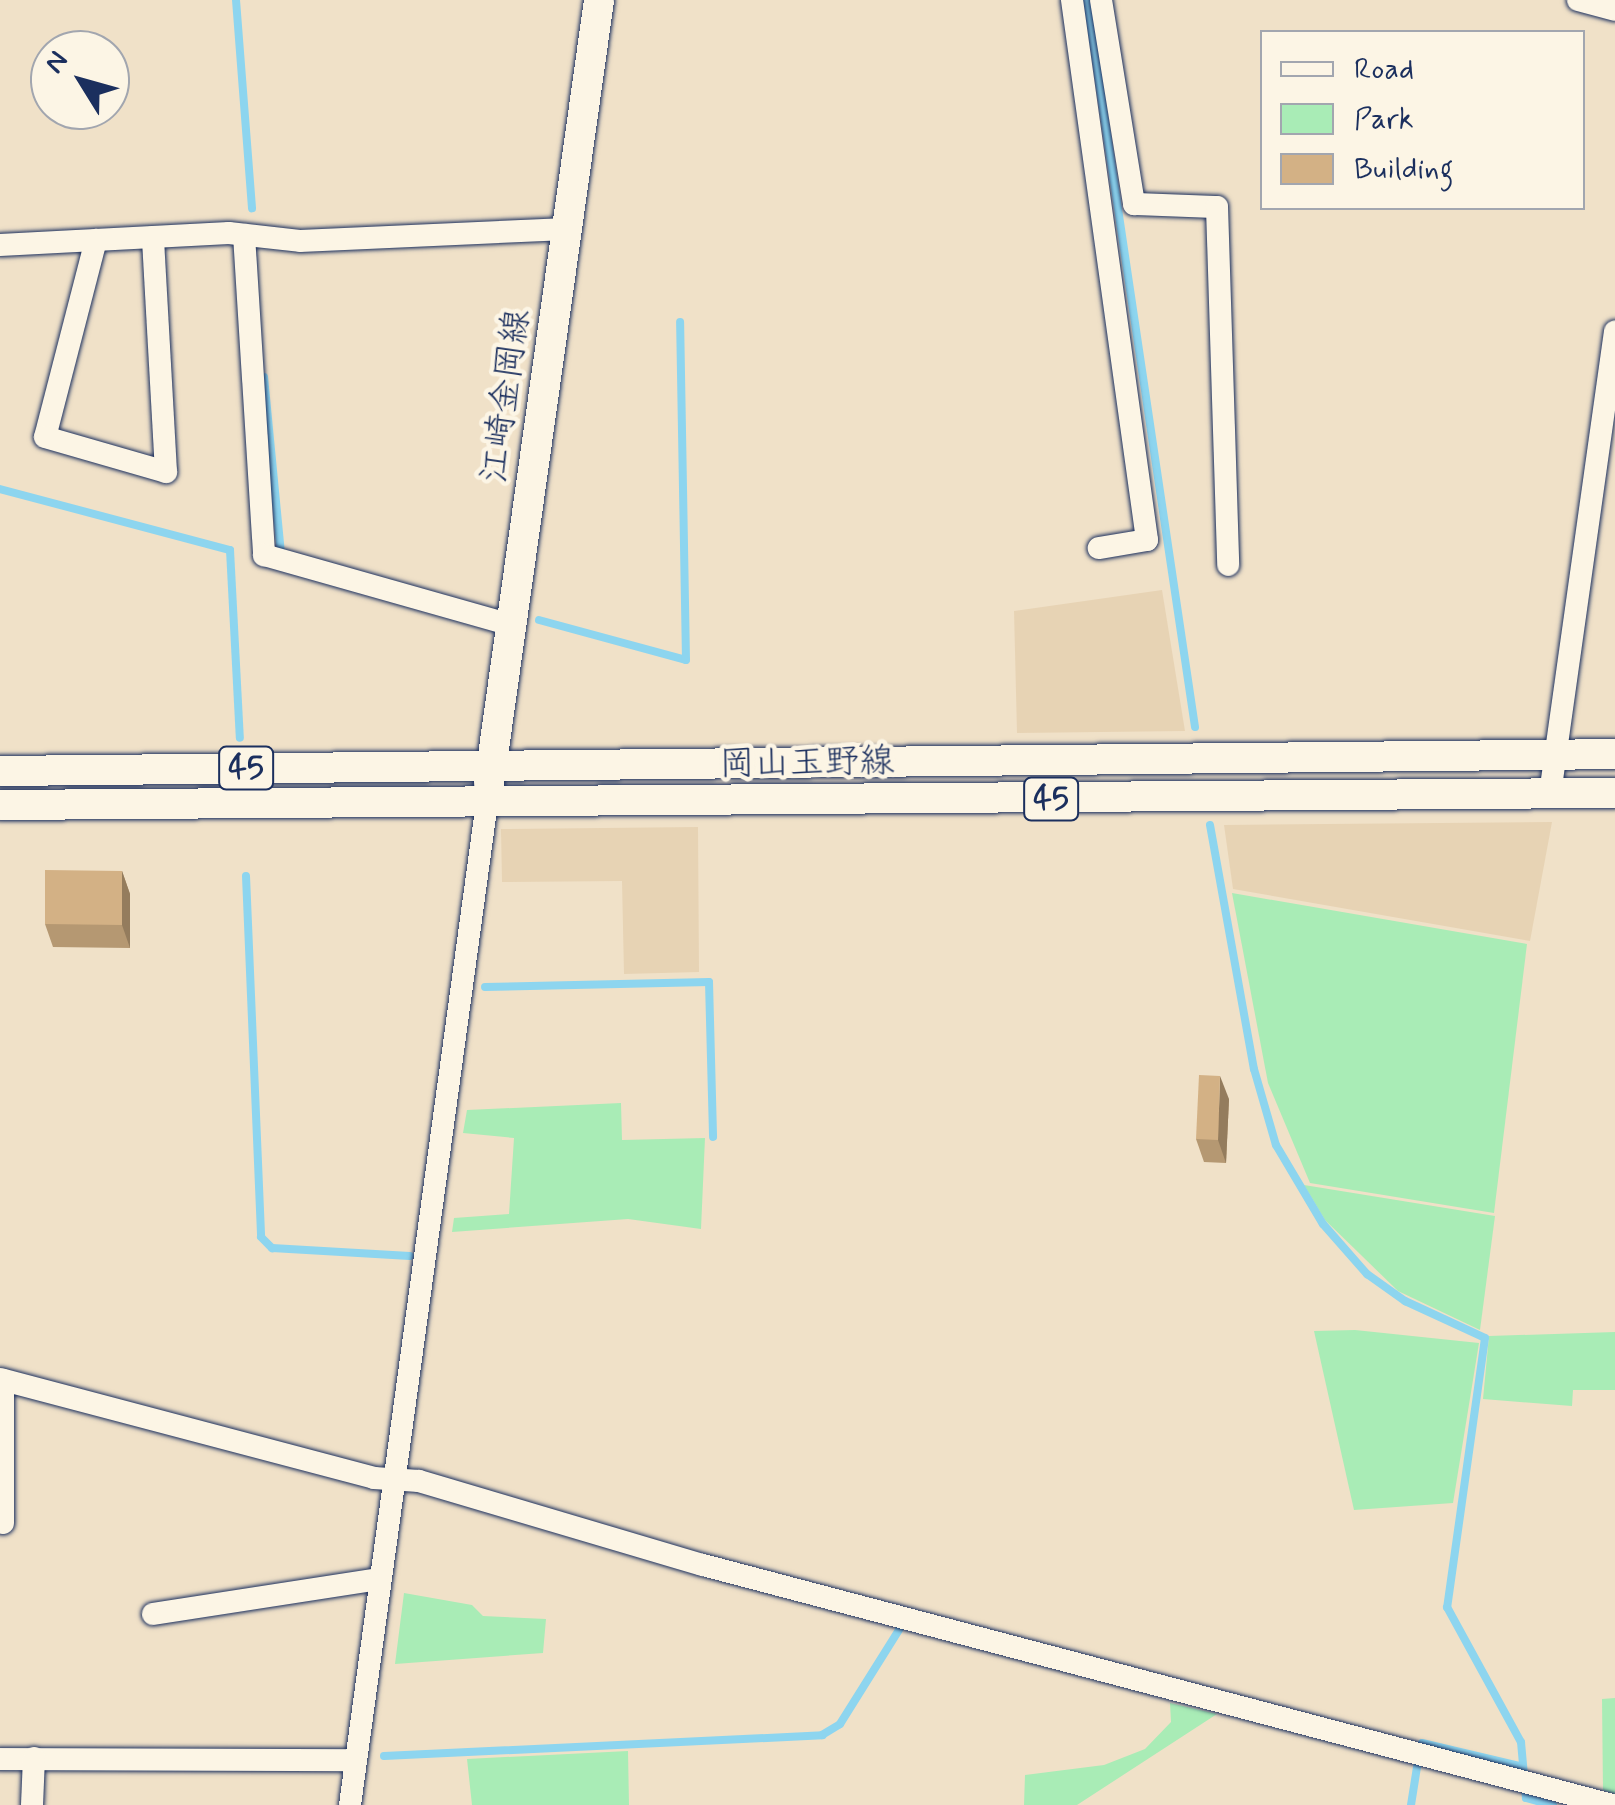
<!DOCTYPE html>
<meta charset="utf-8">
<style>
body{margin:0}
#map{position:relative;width:1615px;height:1805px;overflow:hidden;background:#f0e1c8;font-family:Mynerve,"Klee One",sans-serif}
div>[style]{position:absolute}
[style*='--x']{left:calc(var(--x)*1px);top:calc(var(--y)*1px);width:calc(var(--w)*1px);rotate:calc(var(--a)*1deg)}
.built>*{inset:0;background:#e7d3b4}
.green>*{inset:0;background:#a9ecb6}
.stream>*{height:8px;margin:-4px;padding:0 4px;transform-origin:4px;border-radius:4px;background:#8dd5ef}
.roads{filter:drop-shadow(0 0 2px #1b2f5e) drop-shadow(0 0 2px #1b2f5e)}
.minor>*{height:22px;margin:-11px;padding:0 11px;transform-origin:11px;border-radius:11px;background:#fcf5e5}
.major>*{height:30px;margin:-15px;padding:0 15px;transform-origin:15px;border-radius:15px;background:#fcf5e5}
.wall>*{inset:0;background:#b59872}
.shaded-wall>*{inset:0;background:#947c5d}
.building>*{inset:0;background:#d3b185}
span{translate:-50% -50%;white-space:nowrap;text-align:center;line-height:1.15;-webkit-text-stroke:9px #fcf5e5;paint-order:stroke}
.shield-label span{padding:2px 8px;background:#fcf5e5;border:2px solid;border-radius:8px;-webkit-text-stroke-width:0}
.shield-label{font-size:32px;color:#1b2f5e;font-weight:700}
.street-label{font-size:35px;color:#1b2f5e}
.legend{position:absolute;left:1260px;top:30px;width:325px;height:180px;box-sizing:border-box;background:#fcf5e5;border:2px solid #a2a6af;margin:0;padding:12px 18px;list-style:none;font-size:30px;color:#1b2f5e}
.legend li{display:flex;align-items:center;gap:20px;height:50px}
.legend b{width:50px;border:2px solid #a2a6af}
.north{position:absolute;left:30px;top:30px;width:100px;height:100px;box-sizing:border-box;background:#fcf5e5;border:2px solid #a2a6af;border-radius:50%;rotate:307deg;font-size:28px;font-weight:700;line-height:40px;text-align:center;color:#1b2f5e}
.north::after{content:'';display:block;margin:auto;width:35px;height:45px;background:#1b2f5e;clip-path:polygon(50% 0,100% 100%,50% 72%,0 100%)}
</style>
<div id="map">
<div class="built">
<div style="clip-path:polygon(1162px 590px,1185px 731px,1017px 733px,1014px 611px)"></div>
<div style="clip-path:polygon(1552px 822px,1530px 941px,1233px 889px,1224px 825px)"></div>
<div style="clip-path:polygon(698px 827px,699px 972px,624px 974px,622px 881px,502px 882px,501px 829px)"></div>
</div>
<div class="green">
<div style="clip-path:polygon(1232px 893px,1527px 944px,1494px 1213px,1310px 1183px,1268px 1083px)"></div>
<div style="clip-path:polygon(621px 1103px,622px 1140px,705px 1138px,701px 1229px,628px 1219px,452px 1232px,454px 1218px,509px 1214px,514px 1138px,463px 1133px,467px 1110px)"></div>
<div style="clip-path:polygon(1304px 1185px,1495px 1216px,1480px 1330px,1398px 1291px,1325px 1220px)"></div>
<div style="clip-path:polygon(1355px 1330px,1479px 1343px,1453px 1503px,1354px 1510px,1314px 1331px)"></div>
<div style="clip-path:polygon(1615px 1332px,1615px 1390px,1573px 1390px,1572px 1406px,1483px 1399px,1489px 1336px)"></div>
<div style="clip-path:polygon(404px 1593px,472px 1605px,483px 1616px,546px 1619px,543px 1653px,395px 1664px)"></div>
<div style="clip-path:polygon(1615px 1698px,1615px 1794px,1603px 1790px,1602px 1699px)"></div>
<div style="clip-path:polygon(1170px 1703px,1217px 1714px,1077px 1805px,1024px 1805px,1025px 1775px,1104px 1765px,1145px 1749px,1171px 1722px)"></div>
<div style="clip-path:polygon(628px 1751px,629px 1805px,472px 1805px,467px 1759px)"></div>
</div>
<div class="stream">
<div style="--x:236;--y:0;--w:209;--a:85.6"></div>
<div style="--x:1087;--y:0;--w:735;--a:81.55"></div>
<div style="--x:264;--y:377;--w:178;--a:84.5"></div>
<div style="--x:0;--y:489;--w:238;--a:14.9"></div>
<div style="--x:230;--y:550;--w:188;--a:87"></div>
<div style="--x:539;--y:620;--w:152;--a:15.2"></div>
<div style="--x:686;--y:660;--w:338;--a:-91"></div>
<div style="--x:1210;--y:825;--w:248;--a:79.8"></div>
<div style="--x:1254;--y:1069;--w:79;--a:73.9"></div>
<div style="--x:1276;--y:1145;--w:92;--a:59.3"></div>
<div style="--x:1323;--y:1224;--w:67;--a:48.7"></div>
<div style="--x:1367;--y:1274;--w:47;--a:35.4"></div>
<div style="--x:1405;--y:1301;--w:88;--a:24.8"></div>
<div style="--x:1485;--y:1338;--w:272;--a:98"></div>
<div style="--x:1447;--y:1607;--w:154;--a:61.3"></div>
<div style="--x:1521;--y:1742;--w:56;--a:84.9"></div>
<div style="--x:1526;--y:1798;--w:28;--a:15"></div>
<div style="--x:246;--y:876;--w:361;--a:87.6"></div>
<div style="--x:261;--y:1237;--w:16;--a:45"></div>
<div style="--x:272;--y:1248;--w:138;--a:3.3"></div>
<div style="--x:485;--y:987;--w:224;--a:-1.3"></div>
<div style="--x:709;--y:982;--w:155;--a:88.5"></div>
<div style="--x:1422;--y:1743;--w:101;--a:13.2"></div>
<div style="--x:384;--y:1756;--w:439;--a:-2.7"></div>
<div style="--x:822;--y:1735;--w:21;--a:-31"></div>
<div style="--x:840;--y:1724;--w:111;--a:-57.9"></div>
<div style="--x:1411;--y:1805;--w:39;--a:-81"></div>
</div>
<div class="roads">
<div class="minor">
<div style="--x:1072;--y:0;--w:545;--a:82.09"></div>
<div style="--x:1147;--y:540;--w:49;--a:170.5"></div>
<div style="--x:1101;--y:0;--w:207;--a:80.8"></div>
<div style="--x:1134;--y:204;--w:83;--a:2.1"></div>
<div style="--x:1217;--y:207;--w:358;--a:88.2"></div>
<div style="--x:1578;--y:0;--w:38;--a:15"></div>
<div style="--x:244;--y:235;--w:321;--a:86.4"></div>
<div style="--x:264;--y:555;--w:258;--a:15.8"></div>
<div style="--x:96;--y:240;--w:203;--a:104.5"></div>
<div style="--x:45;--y:437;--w:126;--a:16.1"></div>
<div style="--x:166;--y:472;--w:235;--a:-93.2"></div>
<div style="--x:0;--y:245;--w:229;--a:-3"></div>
<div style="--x:229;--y:233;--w:71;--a:6.4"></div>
<div style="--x:300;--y:241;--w:267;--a:-2.6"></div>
<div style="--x:1550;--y:794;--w:467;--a:-82"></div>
<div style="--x:0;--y:1379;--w:387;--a:14.8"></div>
<div style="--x:374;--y:1478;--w:45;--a:3.8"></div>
<div style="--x:419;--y:1481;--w:296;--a:16.5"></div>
<div style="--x:703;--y:1565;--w:940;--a:14.79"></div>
<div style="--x:3;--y:1380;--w:143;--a:90"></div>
<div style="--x:153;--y:1614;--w:230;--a:-8.8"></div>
<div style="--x:0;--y:1759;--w:356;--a:0.2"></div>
<div style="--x:32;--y:1805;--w:47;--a:-87.6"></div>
<div style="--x:350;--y:1805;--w:1012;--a:-82.22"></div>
</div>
<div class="major">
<div style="--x:0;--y:771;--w:1615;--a:-0.6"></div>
<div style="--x:489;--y:784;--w:792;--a:-82.01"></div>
<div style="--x:0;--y:805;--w:1615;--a:-0.43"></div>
</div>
</div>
<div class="wall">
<div style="clip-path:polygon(122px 871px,130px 894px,130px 948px,53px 947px,45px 924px)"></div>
<div style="clip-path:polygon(1229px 1099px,1226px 1163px,1204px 1162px,1196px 1139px)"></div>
</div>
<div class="shaded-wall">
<div style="clip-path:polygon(122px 871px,130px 894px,130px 948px,122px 925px)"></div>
<div style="clip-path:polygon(1220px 1076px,1229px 1099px,1226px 1163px,1218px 1140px)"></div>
</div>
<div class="building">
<div style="clip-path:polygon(45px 870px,122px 871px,122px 925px,45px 924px)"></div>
<div style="clip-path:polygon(1199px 1075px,1220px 1076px,1218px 1140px,1196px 1139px)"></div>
</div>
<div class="shield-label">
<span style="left:246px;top:768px">45</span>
<span style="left:1051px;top:799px">45</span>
</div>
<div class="street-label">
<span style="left:506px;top:396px;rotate:-82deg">江崎金岡線</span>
<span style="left:807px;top:763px;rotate:-1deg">岡山玉野線</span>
</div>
<ul class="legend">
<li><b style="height:12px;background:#fcf5e5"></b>Road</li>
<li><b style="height:28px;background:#a9ecb6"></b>Park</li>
<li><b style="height:28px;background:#d3b185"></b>Building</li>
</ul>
<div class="north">N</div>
</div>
